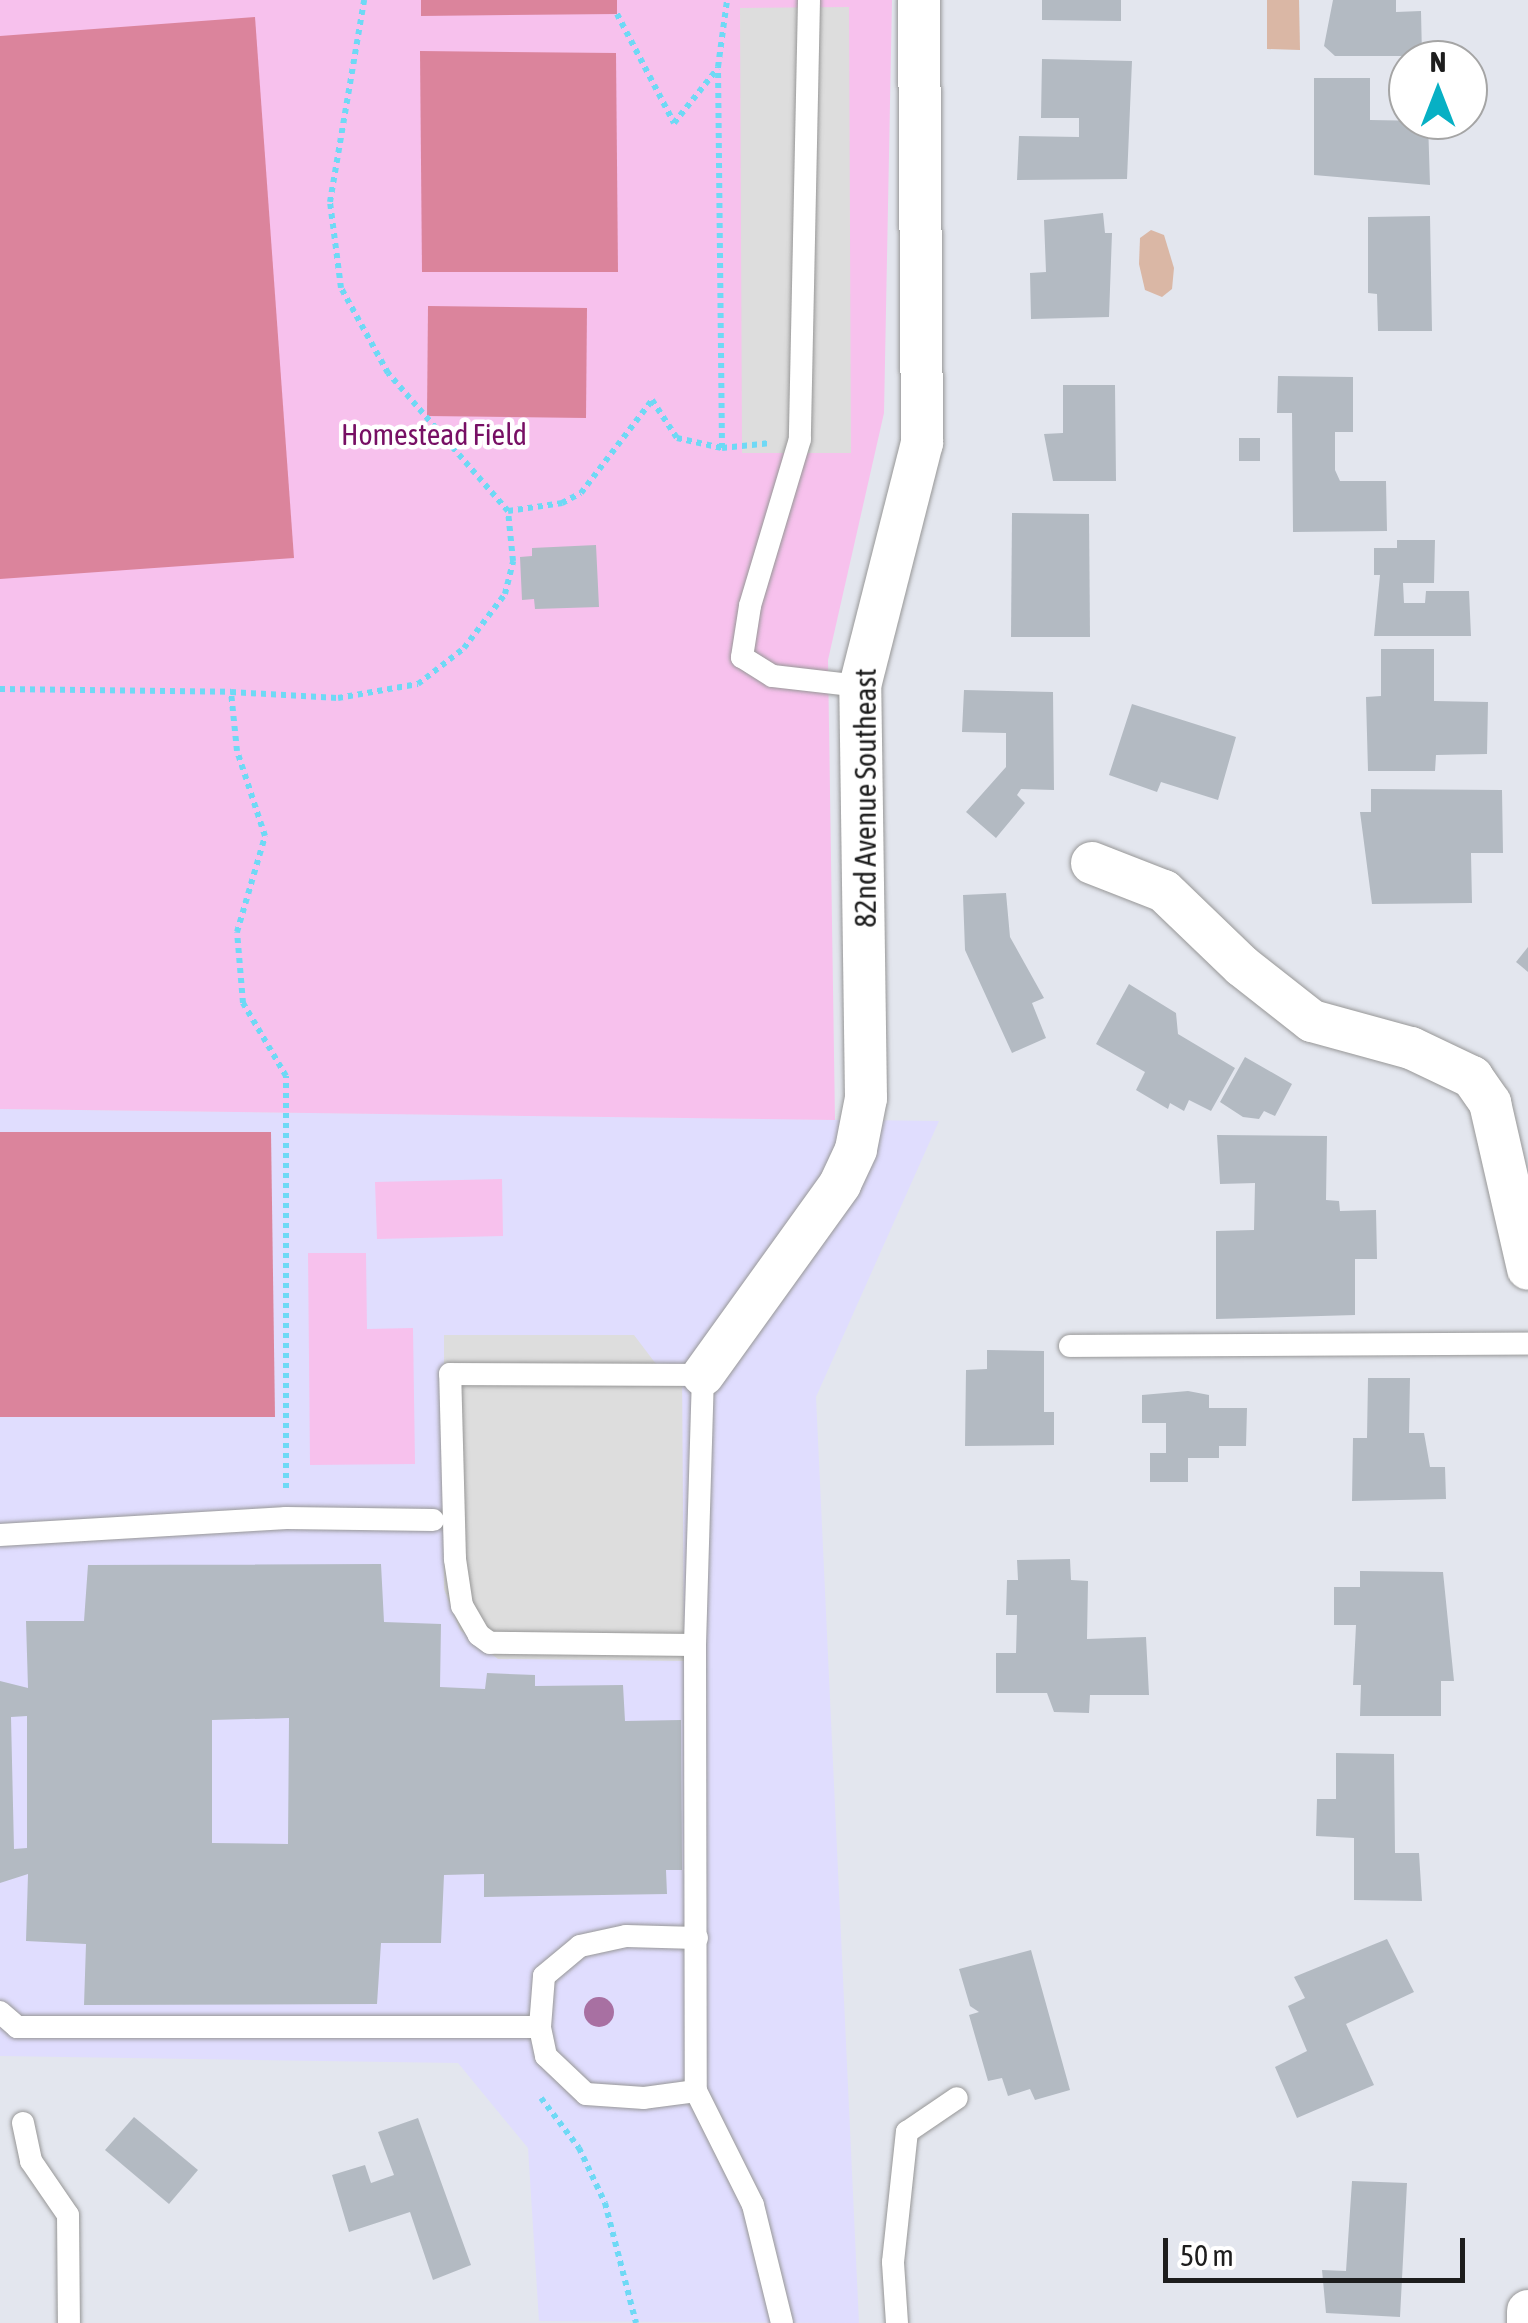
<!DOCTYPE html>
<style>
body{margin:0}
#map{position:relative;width:1528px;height:2323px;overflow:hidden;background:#e3e6ee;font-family:"Asap Condensed",sans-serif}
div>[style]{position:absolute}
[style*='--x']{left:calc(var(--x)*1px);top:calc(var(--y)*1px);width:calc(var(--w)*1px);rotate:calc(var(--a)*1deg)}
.education>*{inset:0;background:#e0ddfe}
.park>*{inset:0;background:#f7c1ed}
.pitch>*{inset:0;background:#db849c}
.parking>*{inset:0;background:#ddd}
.water>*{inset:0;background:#dab7a5}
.building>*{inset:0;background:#b3bac2}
.path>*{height:6px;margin-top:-3px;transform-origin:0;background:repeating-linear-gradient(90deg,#6ed9f5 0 5px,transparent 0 10px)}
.roads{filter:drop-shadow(0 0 2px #979797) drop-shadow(0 0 2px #979797)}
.lane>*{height:22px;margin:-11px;padding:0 11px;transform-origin:11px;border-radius:11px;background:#fff}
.street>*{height:42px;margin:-21px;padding:0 21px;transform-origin:21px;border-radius:21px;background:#fff}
.trees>*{width:30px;height:30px;margin:-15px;border-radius:50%;background:#a870a2}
span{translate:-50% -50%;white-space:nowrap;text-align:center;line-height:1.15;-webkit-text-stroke:9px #fff;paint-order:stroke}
.park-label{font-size:30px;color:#770f64}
.street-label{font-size:30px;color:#1d1d1d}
.north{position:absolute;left:1388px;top:40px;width:100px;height:100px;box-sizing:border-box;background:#fff;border:2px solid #a5a5a5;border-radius:50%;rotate:0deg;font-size:28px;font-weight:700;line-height:40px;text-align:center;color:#1d1d1d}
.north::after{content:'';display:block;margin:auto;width:35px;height:45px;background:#07b0c4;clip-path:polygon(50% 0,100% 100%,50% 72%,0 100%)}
.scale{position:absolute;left:1163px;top:2238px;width:302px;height:45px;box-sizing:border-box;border:5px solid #1d1d1d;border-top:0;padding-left:12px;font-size:30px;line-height:35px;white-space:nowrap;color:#1d1d1d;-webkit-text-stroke:8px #fff;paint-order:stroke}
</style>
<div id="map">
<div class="education">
<div style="clip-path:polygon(0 1109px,939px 1121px,816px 1397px,859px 2323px,539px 2321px,528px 2148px,458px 2063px,0 2056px)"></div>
</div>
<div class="park">
<div style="clip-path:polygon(0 0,892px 0,884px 413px,828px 660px,835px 1120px,0 1109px)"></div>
<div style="clip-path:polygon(502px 1179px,503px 1236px,377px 1239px,375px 1182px)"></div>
<div style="clip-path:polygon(308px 1253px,366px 1253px,367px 1329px,413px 1328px,415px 1464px,310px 1465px)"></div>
</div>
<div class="pitch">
<div style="clip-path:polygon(421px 0,617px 0,617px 14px,421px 16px)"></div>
<div style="clip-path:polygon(255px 17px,294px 558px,0 579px,0 36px)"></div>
<div style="clip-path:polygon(420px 51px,616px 53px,618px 272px,422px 272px)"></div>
<div style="clip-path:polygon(428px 306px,587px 308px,586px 418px,427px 416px)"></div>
<div style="clip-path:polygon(0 1132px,271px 1132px,275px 1417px,0 1417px)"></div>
</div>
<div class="parking">
<div style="clip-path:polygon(849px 7px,851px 453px,742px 453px,740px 8px)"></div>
<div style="clip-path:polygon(444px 1335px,634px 1335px,656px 1364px,682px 1364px,684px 1661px,498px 1659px,460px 1630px,444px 1589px)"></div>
</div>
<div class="water">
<div style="clip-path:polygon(1267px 0,1299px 0,1300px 50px,1267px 49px)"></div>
<div style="clip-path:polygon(1151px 230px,1164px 235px,1174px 268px,1172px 289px,1162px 297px,1145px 290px,1139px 264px,1140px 238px)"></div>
</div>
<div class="building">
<div style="clip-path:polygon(1042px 0,1121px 0,1121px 21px,1042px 20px)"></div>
<div style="clip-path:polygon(1333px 0,1396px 0,1396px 12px,1421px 11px,1422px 56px,1335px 56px,1324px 46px)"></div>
<div style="clip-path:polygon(1042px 59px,1132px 61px,1127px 179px,1017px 180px,1019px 136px,1079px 137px,1079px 118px,1041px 118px)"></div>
<div style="clip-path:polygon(1314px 78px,1370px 78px,1370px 120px,1428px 121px,1430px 185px,1314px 175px)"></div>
<div style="clip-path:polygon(1103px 213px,1105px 233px,1112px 233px,1109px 317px,1031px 319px,1030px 273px,1046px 272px,1044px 220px)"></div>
<div style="clip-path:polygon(1430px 216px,1432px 331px,1378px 331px,1377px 294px,1368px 293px,1368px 217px)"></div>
<div style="clip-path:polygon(1278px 376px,1353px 377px,1353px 432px,1335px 432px,1335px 470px,1340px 481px,1386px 481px,1387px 531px,1293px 532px,1292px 413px,1277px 413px)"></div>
<div style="clip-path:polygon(1063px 385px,1115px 385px,1116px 481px,1053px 481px,1044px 434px,1063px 433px)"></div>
<div style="clip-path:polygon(1239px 438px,1260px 438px,1260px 461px,1239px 461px)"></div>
<div style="clip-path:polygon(1012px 513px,1089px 514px,1090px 637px,1011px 637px)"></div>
<div style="clip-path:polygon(1397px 540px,1435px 540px,1434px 583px,1403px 583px,1404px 603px,1425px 603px,1426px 591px,1469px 591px,1471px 636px,1374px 636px,1380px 575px,1374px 575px,1374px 548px,1397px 548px)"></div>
<div style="clip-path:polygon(596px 545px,599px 607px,535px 609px,534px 599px,522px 600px,520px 557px,532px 556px,532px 548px)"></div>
<div style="clip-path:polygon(1381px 649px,1434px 649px,1434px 701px,1488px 702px,1487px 754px,1436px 755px,1435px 771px,1368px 771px,1366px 697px,1381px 696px)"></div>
<div style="clip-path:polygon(964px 690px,1053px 692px,1054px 790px,1021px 789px,1017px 795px,1025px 803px,996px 838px,966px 812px,1006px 767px,1006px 733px,962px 732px)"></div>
<div style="clip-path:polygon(1132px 704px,1236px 737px,1218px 800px,1161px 782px,1157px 792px,1109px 775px)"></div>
<div style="clip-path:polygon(1371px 789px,1502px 790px,1503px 853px,1471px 853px,1472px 903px,1372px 904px,1360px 812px,1371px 812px)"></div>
<div style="clip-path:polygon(1006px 893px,1010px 937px,1044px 998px,1032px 1003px,1046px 1038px,1012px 1053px,965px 950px,963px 895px)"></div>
<div style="clip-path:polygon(1528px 947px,1528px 972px,1516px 962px)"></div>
<div style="clip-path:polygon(1129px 984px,1176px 1013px,1178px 1034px,1235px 1068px,1211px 1111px,1189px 1100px,1184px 1111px,1170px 1103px,1168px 1109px,1136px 1090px,1145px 1072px,1096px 1044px)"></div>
<div style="clip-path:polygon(1245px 1057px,1292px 1084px,1275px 1116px,1264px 1111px,1259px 1119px,1243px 1117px,1220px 1102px)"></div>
<div style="clip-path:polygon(1217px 1135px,1327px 1136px,1326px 1200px,1339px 1201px,1340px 1211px,1376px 1210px,1377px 1259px,1355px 1259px,1355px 1315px,1216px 1319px,1216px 1231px,1254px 1230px,1255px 1183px,1220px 1184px)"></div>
<div style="clip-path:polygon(987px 1350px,1044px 1351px,1044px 1412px,1054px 1412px,1054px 1445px,965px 1446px,966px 1370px,987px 1369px)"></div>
<div style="clip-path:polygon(1368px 1378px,1410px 1378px,1409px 1433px,1424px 1433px,1430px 1467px,1445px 1467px,1446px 1499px,1352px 1501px,1353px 1438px,1367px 1438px)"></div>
<div style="clip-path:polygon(1188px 1391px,1209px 1395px,1209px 1408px,1247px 1408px,1246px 1446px,1219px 1446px,1219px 1458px,1188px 1458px,1188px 1482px,1150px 1482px,1150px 1453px,1166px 1453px,1166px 1423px,1142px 1423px,1142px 1395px)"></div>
<div style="clip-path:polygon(1070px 1559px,1071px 1580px,1088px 1581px,1087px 1639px,1146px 1637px,1149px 1695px,1090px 1695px,1089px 1713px,1054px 1712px,1047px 1693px,996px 1693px,996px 1653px,1016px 1653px,1017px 1615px,1006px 1615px,1007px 1580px,1018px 1580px,1017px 1560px)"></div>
<div style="clip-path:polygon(evenodd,381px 1564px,384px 1622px,441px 1624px,440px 1687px,485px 1689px,487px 1673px,535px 1675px,535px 1686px,623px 1685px,625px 1721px,681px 1720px,682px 1870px,666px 1870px,667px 1894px,484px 1897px,484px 1874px,444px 1875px,441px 1943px,381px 1943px,377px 2004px,84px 2005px,86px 1944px,26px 1941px,28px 1874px,0 1883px,0 1681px,28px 1688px,26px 1621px,84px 1621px,88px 1565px,381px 1564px,27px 1716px,27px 1848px,14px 1849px,11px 1717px,27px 1716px,381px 1564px,289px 1718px,288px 1844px,212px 1843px,212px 1720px,289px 1718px)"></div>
<div style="clip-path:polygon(1360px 1571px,1443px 1572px,1454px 1681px,1441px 1681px,1441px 1716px,1360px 1716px,1361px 1685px,1353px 1685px,1356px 1625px,1334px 1625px,1334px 1587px,1360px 1587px)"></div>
<div style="clip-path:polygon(1336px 1753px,1394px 1754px,1395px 1853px,1419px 1853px,1422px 1901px,1354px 1900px,1354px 1838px,1316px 1836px,1317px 1799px,1336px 1799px)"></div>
<div style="clip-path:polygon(1387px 1939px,1414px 1992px,1346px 2024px,1374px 2085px,1297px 2118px,1275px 2067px,1307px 2051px,1288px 2006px,1305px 1998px,1294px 1977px)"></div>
<div style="clip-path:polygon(1031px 1950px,1070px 2090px,1035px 2100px,1030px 2089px,1008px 2096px,1002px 2078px,988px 2081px,969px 2015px,979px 2012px,970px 2006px,959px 1969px)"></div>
<div style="clip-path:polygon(134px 2117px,198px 2170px,169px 2204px,105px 2150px)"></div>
<div style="clip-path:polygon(418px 2118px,471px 2265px,433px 2280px,410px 2212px,349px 2232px,332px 2175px,365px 2165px,371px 2183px,394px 2175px,378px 2132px)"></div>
<div style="clip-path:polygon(1352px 2181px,1407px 2183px,1400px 2317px,1326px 2313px,1322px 2270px,1346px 2271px)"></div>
</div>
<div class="path">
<div style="--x:617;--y:14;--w:123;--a:62.4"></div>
<div style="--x:674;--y:123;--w:70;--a:-51.3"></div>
<div style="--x:722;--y:448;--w:381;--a:-90.6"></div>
<div style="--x:718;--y:67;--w:68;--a:-82.3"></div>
<div style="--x:508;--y:511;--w:55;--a:-8.4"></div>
<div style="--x:562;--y:503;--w:21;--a:-28"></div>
<div style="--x:581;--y:493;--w:117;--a:-52.6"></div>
<div style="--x:652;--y:400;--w:45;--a:56.7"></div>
<div style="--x:677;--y:438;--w:46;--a:12.5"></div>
<div style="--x:722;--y:448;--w:48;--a:-5.9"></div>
<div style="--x:0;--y:689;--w:231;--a:0.7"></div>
<div style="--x:286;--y:1488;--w:412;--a:-90"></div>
<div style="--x:286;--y:1076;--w:85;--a:-120.5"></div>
<div style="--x:243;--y:1003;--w:71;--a:-94.8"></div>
<div style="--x:237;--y:932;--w:100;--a:-73.7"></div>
<div style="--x:265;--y:836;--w:89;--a:-108.2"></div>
<div style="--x:237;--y:751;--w:59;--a:-95.8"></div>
<div style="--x:231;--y:692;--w:107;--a:3.2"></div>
<div style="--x:338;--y:698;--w:81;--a:-9.9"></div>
<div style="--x:418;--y:684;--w:58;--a:-38"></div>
<div style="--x:464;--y:648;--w:68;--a:-52.8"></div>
<div style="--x:505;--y:594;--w:34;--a:-76"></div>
<div style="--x:513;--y:561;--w:50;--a:-95.7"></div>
<div style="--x:508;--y:511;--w:183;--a:-131"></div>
<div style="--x:388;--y:373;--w:97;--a:-118.9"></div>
<div style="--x:341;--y:288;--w:87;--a:-97.3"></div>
<div style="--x:330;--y:202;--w:205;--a:-80.4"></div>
<div style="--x:541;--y:2098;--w:63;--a:52.8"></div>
<div style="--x:579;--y:2148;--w:61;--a:64.7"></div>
<div style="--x:605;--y:2203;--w:124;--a:75.5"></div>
</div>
<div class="roads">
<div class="lane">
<div style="--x:809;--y:0;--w:439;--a:91.2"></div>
<div style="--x:800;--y:439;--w:174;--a:106.7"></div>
<div style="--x:750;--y:606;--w:52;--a:98.9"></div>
<div style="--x:742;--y:657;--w:36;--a:32"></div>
<div style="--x:773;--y:676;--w:88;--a:6.6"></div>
<div style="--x:1070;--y:1346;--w:458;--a:-0.3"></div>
<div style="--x:0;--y:1535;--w:287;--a:-3.4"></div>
<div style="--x:286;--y:1518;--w:147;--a:0.8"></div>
<div style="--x:695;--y:1645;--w:205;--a:-179.4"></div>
<div style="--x:490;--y:1643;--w:14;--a:-144"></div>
<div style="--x:479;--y:1635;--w:34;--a:-120"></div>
<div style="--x:462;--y:1606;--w:48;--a:-98.5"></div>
<div style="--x:455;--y:1559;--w:185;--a:-91.5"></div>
<div style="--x:450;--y:1374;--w:253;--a:0.2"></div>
<div style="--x:703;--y:1375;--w:270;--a:91.7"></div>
<div style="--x:695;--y:1645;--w:446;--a:89.9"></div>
<div style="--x:696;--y:2091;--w:127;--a:63.4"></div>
<div style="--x:753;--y:2205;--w:122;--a:76.2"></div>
<div style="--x:0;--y:2012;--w:23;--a:41"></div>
<div style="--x:17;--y:2027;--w:523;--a:0"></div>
<div style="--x:696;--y:2091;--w:52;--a:172.3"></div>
<div style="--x:644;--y:2098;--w:58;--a:-176.1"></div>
<div style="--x:586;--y:2094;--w:55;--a:-136.5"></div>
<div style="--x:546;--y:2056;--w:30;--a:-102"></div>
<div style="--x:540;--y:2027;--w:51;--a:-85.5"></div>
<div style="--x:544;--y:1976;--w:47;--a:-39.8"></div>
<div style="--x:580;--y:1946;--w:47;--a:-12.3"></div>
<div style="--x:626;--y:1936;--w:71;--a:1.6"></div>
<div style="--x:23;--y:2123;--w:39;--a:78"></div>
<div style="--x:31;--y:2161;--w:65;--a:55.6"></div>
<div style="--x:68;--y:2215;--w:108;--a:89.5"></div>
<div style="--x:897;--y:2323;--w:61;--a:-93.8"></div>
<div style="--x:893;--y:2262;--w:131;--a:-83.9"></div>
<div style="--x:907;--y:2132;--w:60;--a:-34.2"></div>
</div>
<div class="street">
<div style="--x:1092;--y:863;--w:77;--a:21.3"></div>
<div style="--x:1164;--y:891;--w:108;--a:43.9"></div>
<div style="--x:1242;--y:966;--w:89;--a:38.2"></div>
<div style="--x:1312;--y:1021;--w:103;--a:15.3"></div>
<div style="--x:1411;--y:1048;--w:68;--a:25.4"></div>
<div style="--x:1472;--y:1077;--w:32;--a:55"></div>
<div style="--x:1490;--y:1103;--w:170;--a:77.1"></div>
<div style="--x:703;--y:1375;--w:235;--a:-54.3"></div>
<div style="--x:840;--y:1184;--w:38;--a:-65"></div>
<div style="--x:856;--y:1149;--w:52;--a:-78.9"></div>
<div style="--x:866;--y:1098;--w:412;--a:-90.8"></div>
<div style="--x:860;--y:686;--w:251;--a:-75.7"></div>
<div style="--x:922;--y:443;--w:443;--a:-90.4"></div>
<div style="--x:1528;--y:2323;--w:12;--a:-90"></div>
</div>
</div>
<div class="trees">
<div style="left:599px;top:2012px"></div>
</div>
<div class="park-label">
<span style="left:434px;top:434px">Homestead Field</span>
</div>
<div class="street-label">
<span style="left:865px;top:798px;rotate:-90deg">82nd Avenue Southeast</span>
</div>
<div class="north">N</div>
<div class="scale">50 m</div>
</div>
